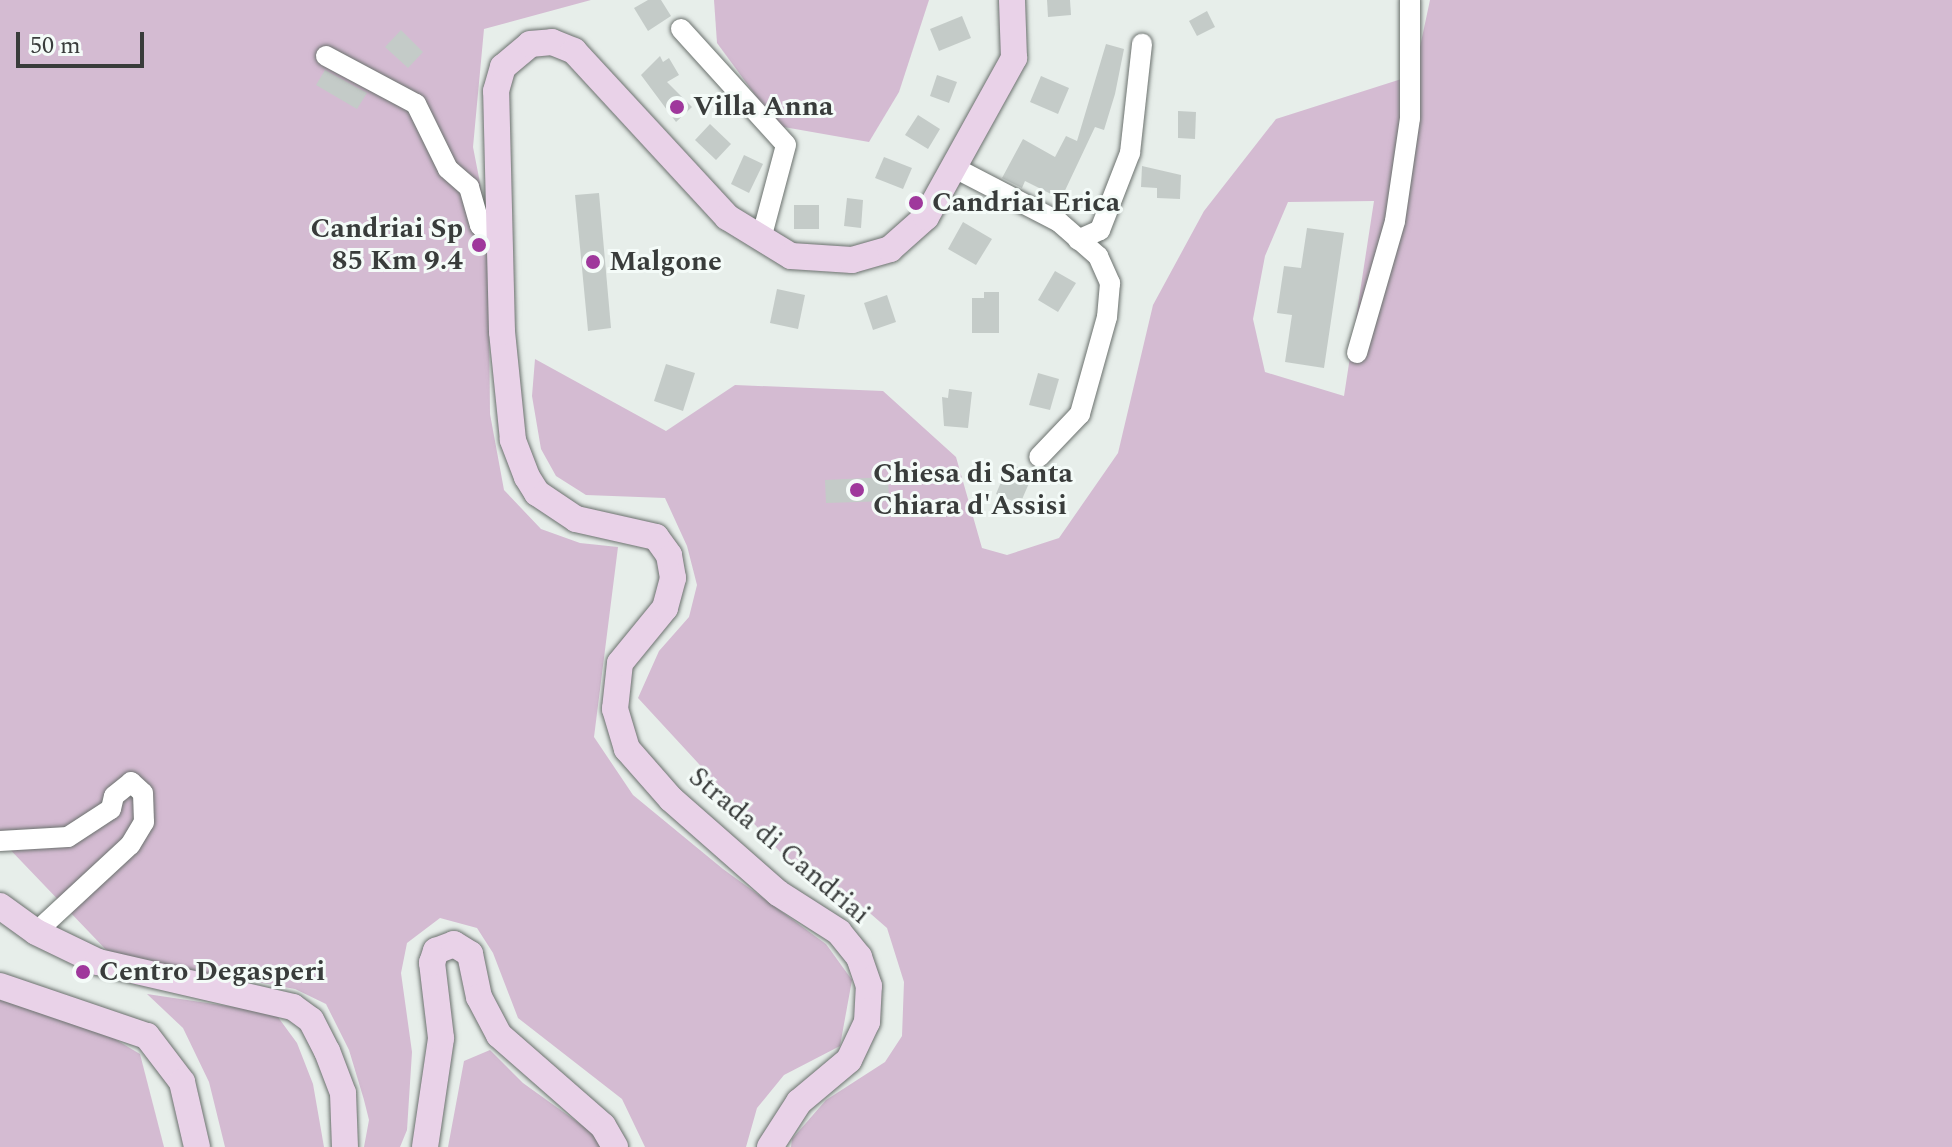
<!DOCTYPE html>
<style>
body{margin:0}
#map{position:relative;width:1952px;height:1147px;overflow:hidden;background:#e7eeea;font-family:Spectral,serif}
div>[style]{position:absolute}
[style*='--x']{left:calc(var(--x)*1px);top:calc(var(--y)*1px);width:calc(var(--w)*1px);rotate:calc(var(--a)*1deg)}
.green>*{inset:0;background:#d4bbd2}
.building>*{inset:0;background:#c4cbc8}
.roads{filter:drop-shadow(0 0 2px #6b716e) drop-shadow(0 0 2px #6b716e)}
.minor>*{height:20px;margin:-10px;padding:0 10px;transform-origin:10px;border-radius:10px;background:#fff}
.secondary>*{height:26px;margin:-13px;padding:0 13px;transform-origin:13px;border-radius:13px;background:#e9d2e8}
.dots>*{width:22px;height:22px;translate:-50% -50%;box-sizing:border-box;border:4px solid #f4fbf8;border-radius:50%}
span{translate:-50% -50%;white-space:nowrap;text-align:center;line-height:1.15;-webkit-text-stroke:6px #f4fbf8;paint-order:stroke}
.poi-label{font-size:28px;color:#393c3b;font-weight:700}
.left{translate:0 -50%;text-align:left}
.right{translate:-100% -50%;text-align:right}
.street-label{font-size:28px;color:#393c3b}
.scale{position:absolute;left:16px;top:32px;width:128px;height:36px;box-sizing:border-box;border:4px solid #393c3b;border-top:0;padding-left:10px;font-size:24px;line-height:28px;white-space:nowrap;color:#393c3b;-webkit-text-stroke:6px #f4fbf8;paint-order:stroke}
</style>
<div id="map">
<div class="green">
<div style="clip-path:polygon(0 0,591px 0,484px 29px,473px 147px,488px 224px,490px 414px,504px 490px,541px 529px,580px 543px,618px 547px,594px 737px,633px 795px,723px 869px,826px 944px,852px 980px,840px 1046px,784px 1075px,757px 1108px,746px 1147px,645px 1147px,622px 1099px,518px 1018px,493px 953px,477px 928px,440px 918px,407px 943px,401px 973px,412px 1052px,407px 1130px,400px 1147px,364px 1147px,369px 1120px,364px 1100px,349px 1050px,326px 1004px,295px 989px,112px 956px,0 839px)"></div>
<div style="clip-path:polygon(714px 0,929px 0,899px 92px,869px 142px,778px 126px,717px 43px)"></div>
<div style="clip-path:polygon(evenodd,1430px 0,1952px 0,1952px 1147px,791px 1147px,792px 1139px,826px 1100px,885px 1062px,902px 1036px,904px 982px,887px 928px,848px 894px,782px 854px,638px 698px,659px 651px,689px 617px,697px 585px,687px 546px,665px 498px,586px 495px,556px 476px,541px 449px,532px 396px,535px 359px,666px 431px,735px 385px,883px 391px,956px 457px,982px 548px,1007px 555px,1059px 538px,1118px 453px,1153px 305px,1204px 211px,1276px 119px,1414px 75px,1430px 0,1374px 201px,1344px 396px,1265px 372px,1253px 319px,1265px 256px,1288px 202px,1374px 201px)"></div>
<div style="clip-path:polygon(147px 994px,275px 1013px,297px 1043px,313px 1084px,324px 1147px,225px 1147px,209px 1082px,183px 1028px)"></div>
<div style="clip-path:polygon(0 1000px,103px 1032px,140px 1054px,164px 1147px,0 1147px)"></div>
<div style="clip-path:polygon(490px 1050px,523px 1083px,594px 1134px,602px 1147px,448px 1147px,464px 1061px)"></div>
</div>
<div class="building">
<div style="clip-path:polygon(648px 0,661px 0,671px 16px,648px 31px,634px 8px)"></div>
<div style="clip-path:polygon(1047px 0,1070px 0,1071px 15px,1048px 17px)"></div>
<div style="clip-path:polygon(1207px 11px,1215px 27px,1197px 36px,1189px 21px)"></div>
<div style="clip-path:polygon(962px 16px,971px 38px,939px 51px,930px 29px)"></div>
<div style="clip-path:polygon(401px 30px,423px 52px,408px 68px,385px 47px)"></div>
<div style="clip-path:polygon(1106px 44px,1124px 49px,1115px 94px,1104px 130px,1095px 127px,1061px 199px,1025px 181px,1022px 188px,1002px 178px,1023px 139px,1055px 157px,1066px 136px,1077px 141px)"></div>
<div style="clip-path:polygon(660px 56px,663px 62px,669px 58px,679px 75px,667px 82px,692px 107px,676px 122px,641px 75px)"></div>
<div style="clip-path:polygon(325px 70px,367px 93px,357px 109px,316px 85px)"></div>
<div style="clip-path:polygon(937px 75px,957px 82px,949px 103px,930px 96px)"></div>
<div style="clip-path:polygon(1041px 76px,1069px 88px,1058px 114px,1030px 102px)"></div>
<div style="clip-path:polygon(1178px 111px,1196px 112px,1195px 139px,1178px 138px)"></div>
<div style="clip-path:polygon(918px 115px,940px 129px,928px 149px,905px 135px)"></div>
<div style="clip-path:polygon(710px 124px,731px 144px,716px 160px,695px 140px)"></div>
<div style="clip-path:polygon(744px 155px,763px 164px,749px 193px,731px 184px)"></div>
<div style="clip-path:polygon(884px 157px,912px 168px,903px 189px,875px 178px)"></div>
<div style="clip-path:polygon(1142px 166px,1181px 175px,1180px 199px,1157px 198px,1157px 188px,1141px 187px)"></div>
<div style="clip-path:polygon(599px 193px,611px 328px,588px 331px,575px 195px)"></div>
<div style="clip-path:polygon(847px 198px,863px 200px,861px 228px,844px 226px)"></div>
<div style="clip-path:polygon(794px 205px,819px 205px,819px 229px,794px 229px)"></div>
<div style="clip-path:polygon(963px 222px,992px 239px,976px 265px,948px 249px)"></div>
<div style="clip-path:polygon(1307px 228px,1344px 233px,1324px 368px,1285px 362px,1292px 315px,1277px 313px,1284px 266px,1301px 268px)"></div>
<div style="clip-path:polygon(1055px 271px,1076px 283px,1058px 312px,1038px 300px)"></div>
<div style="clip-path:polygon(777px 289px,805px 295px,798px 329px,770px 323px)"></div>
<div style="clip-path:polygon(984px 292px,999px 292px,999px 333px,972px 333px,972px 298px,984px 298px)"></div>
<div style="clip-path:polygon(887px 295px,896px 322px,873px 330px,864px 303px)"></div>
<div style="clip-path:polygon(666px 364px,695px 373px,683px 411px,654px 401px)"></div>
<div style="clip-path:polygon(1038px 373px,1059px 379px,1050px 410px,1029px 405px)"></div>
<div style="clip-path:polygon(949px 389px,972px 392px,968px 428px,944px 426px,942px 397px,948px 398px)"></div>
<div style="clip-path:polygon(1009px 463px,1033px 474px,1020px 504px,996px 494px)"></div>
<div style="clip-path:polygon(888px 477px,889px 501px,826px 503px,825px 480px)"></div>
</div>
<div class="roads">
<div class="minor">
<div style="--x:681;--y:29;--w:156;--a:47.8"></div>
<div style="--x:786;--y:145;--w:97;--a:104.9"></div>
<div style="--x:326;--y:56;--w:102;--a:28.1"></div>
<div style="--x:416;--y:104;--w:72;--a:63.8"></div>
<div style="--x:448;--y:169;--w:28;--a:41"></div>
<div style="--x:469;--y:187;--w:40;--a:74"></div>
<div style="--x:480;--y:225;--w:33;--a:51"></div>
<div style="--x:955;--y:168;--w:117;--a:27.4"></div>
<div style="--x:1059;--y:222;--w:52;--a:41.1"></div>
<div style="--x:1098;--y:256;--w:30;--a:66"></div>
<div style="--x:1110;--y:283;--w:34;--a:95"></div>
<div style="--x:1107;--y:317;--w:101;--a:105.6"></div>
<div style="--x:1080;--y:414;--w:59;--a:133.6"></div>
<div style="--x:1078;--y:240;--w:24;--a:-24"></div>
<div style="--x:1100;--y:230;--w:83;--a:-68.7"></div>
<div style="--x:1130;--y:153;--w:110;--a:-83.7"></div>
<div style="--x:1357;--y:353;--w:137;--a:-73.9"></div>
<div style="--x:1395;--y:221;--w:104;--a:-81.7"></div>
<div style="--x:1410;--y:118;--w:118;--a:-90"></div>
<div style="--x:0;--y:841;--w:68;--a:-3.4"></div>
<div style="--x:68;--y:837;--w:51;--a:-33.1"></div>
<div style="--x:111;--y:809;--w:13;--a:-77"></div>
<div style="--x:114;--y:796;--w:22;--a:-39"></div>
<div style="--x:131;--y:782;--w:16;--a:43"></div>
<div style="--x:143;--y:793;--w:29;--a:88"></div>
<div style="--x:144;--y:822;--w:27;--a:121"></div>
<div style="--x:130;--y:845;--w:128;--a:137.2"></div>
</div>
<div class="secondary">
<div style="--x:0;--y:906;--w:44;--a:35.8"></div>
<div style="--x:36;--y:932;--w:69;--a:25.8"></div>
<div style="--x:98;--y:962;--w:200;--a:13"></div>
<div style="--x:293;--y:1007;--w:22;--a:36"></div>
<div style="--x:311;--y:1020;--w:35;--a:63"></div>
<div style="--x:327;--y:1051;--w:45;--a:69.1"></div>
<div style="--x:343;--y:1093;--w:54;--a:87.9"></div>
<div style="--x:0;--y:986;--w:155;--a:18.8"></div>
<div style="--x:147;--y:1036;--w:58;--a:52.7"></div>
<div style="--x:182;--y:1082;--w:67;--a:77"></div>
<div style="--x:425;--y:1147;--w:110;--a:-81.6"></div>
<div style="--x:441;--y:1038;--w:76;--a:-96.8"></div>
<div style="--x:432;--y:963;--w:13;--a:-72"></div>
<div style="--x:436;--y:951;--w:19;--a:-21"></div>
<div style="--x:454;--y:944;--w:19;--a:32"></div>
<div style="--x:470;--y:954;--w:44;--a:78.2"></div>
<div style="--x:479;--y:997;--w:43;--a:62.2"></div>
<div style="--x:499;--y:1035;--w:138;--a:41.2"></div>
<div style="--x:603;--y:1126;--w:24;--a:60"></div>
<div style="--x:770;--y:1147;--w:54;--a:-57.2"></div>
<div style="--x:799;--y:1102;--w:65;--a:-40"></div>
<div style="--x:849;--y:1060;--w:42;--a:-64.7"></div>
<div style="--x:867;--y:1022;--w:36;--a:-87"></div>
<div style="--x:869;--y:986;--w:31;--a:-109"></div>
<div style="--x:859;--y:957;--w:32;--a:-129"></div>
<div style="--x:839;--y:932;--w:72;--a:-147.4"></div>
<div style="--x:778;--y:893;--w:142;--a:-138.7"></div>
<div style="--x:671;--y:799;--w:67;--a:-131.3"></div>
<div style="--x:627;--y:749;--w:42;--a:-106.7"></div>
<div style="--x:615;--y:709;--w:46;--a:-83.8"></div>
<div style="--x:620;--y:663;--w:71;--a:-50.7"></div>
<div style="--x:665;--y:608;--w:31;--a:-75"></div>
<div style="--x:673;--y:578;--w:23;--a:-100"></div>
<div style="--x:669;--y:555;--w:22;--a:-126"></div>
<div style="--x:656;--y:537;--w:82;--a:-167.3"></div>
<div style="--x:576;--y:519;--w:47;--a:-146.3"></div>
<div style="--x:537;--y:493;--w:19;--a:-122"></div>
<div style="--x:527;--y:477;--w:40;--a:-111"></div>
<div style="--x:513;--y:440;--w:109;--a:-95.8"></div>
<div style="--x:502;--y:332;--w:241;--a:-91.4"></div>
<div style="--x:496;--y:91;--w:25;--a:-74"></div>
<div style="--x:503;--y:67;--w:35;--a:-40"></div>
<div style="--x:530;--y:44;--w:22;--a:-5"></div>
<div style="--x:552;--y:42;--w:24;--a:22"></div>
<div style="--x:574;--y:51;--w:226;--a:47.3"></div>
<div style="--x:727;--y:217;--w:75;--a:31.4"></div>
<div style="--x:791;--y:256;--w:61;--a:3.8"></div>
<div style="--x:852;--y:260;--w:40;--a:-16"></div>
<div style="--x:890;--y:249;--w:48;--a:-41.6"></div>
<div style="--x:926;--y:217;--w:182;--a:-61"></div>
<div style="--x:1014;--y:58;--w:58;--a:-92"></div>
</div>
</div>
<div class="dots">
<div style="left:677px;top:107px;background:#9f389c"></div>
<div style="left:916px;top:203px;background:#9f389c"></div>
<div style="left:479px;top:245px;background:#9f389c"></div>
<div style="left:593px;top:262px;background:#9f389c"></div>
<div style="left:857px;top:490px;background:#9f389c"></div>
<div style="left:83px;top:972px;background:#9f389c"></div>
</div>
<div class="poi-label">
<span class="left" style="left:693px;top:107px">Villa Anna</span>
<span class="left" style="left:932px;top:203px">Candriai Erica</span>
<span class="right" style="left:463px;top:245px">Candriai Sp<br>85 Km 9.4</span>
<span class="left" style="left:609px;top:262px">Malgone</span>
<span class="left" style="left:873px;top:490px">Chiesa di Santa<br>Chiara d'Assisi</span>
<span class="left" style="left:99px;top:972px">Centro Degasperi</span>
</div>
<div class="street-label">
<span style="left:779px;top:846px;rotate:40deg">Strada di Candriai</span>
</div>
<div class="scale">50 m</div>
</div>
